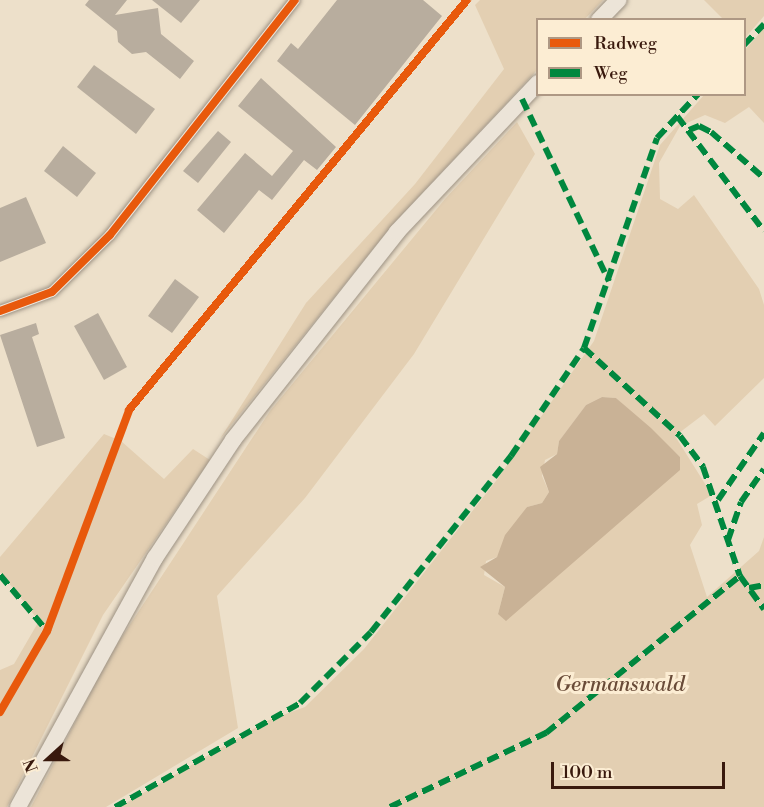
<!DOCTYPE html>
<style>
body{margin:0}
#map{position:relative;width:764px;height:807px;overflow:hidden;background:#ede0ca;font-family:"Libre Bodoni",serif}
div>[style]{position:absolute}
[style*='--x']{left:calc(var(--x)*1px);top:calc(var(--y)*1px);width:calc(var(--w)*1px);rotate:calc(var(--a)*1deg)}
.green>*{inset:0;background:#e3cfb2}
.water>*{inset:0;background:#c9b296}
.building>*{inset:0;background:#b8ad9e}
.roads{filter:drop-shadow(0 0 2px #9c9183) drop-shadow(0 0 2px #9c9183)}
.street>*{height:10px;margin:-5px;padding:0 5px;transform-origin:5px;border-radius:5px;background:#efe8dd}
.primary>*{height:16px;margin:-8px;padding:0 8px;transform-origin:8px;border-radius:8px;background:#ece4d8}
.quiet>*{height:6px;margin-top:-3px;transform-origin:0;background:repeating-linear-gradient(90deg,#00873e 0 12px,transparent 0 18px)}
.cycleway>*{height:8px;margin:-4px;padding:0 4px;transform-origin:4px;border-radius:4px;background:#e8590c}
span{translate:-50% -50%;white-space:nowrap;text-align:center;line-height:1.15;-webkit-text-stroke:6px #fcedd3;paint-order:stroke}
.park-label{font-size:21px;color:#694b38;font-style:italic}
.legend{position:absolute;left:536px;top:18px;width:210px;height:78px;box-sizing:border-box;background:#fcedd3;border:2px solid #ae9884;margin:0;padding:8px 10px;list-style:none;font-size:18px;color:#39190d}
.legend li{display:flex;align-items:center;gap:12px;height:30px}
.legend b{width:30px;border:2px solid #ae9884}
.north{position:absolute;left:18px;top:729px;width:60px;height:60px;-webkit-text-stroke:4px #fcedd3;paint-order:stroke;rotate:249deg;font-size:16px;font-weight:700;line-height:24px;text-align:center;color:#39190d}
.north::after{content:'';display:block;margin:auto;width:21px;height:27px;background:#39190d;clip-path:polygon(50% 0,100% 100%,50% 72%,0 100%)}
.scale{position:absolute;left:551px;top:762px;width:174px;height:27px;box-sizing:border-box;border:3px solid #39190d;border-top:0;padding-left:8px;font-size:18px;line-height:21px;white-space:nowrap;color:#39190d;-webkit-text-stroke:4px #fcedd3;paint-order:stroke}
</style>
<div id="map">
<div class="green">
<div style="clip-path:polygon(480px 0,603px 0,585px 19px,538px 20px,537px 70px,393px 224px,220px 439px,306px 303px,415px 184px,504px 69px,475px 5px)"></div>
<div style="clip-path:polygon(704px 0,764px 0,764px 16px,745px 38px,744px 20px,723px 19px)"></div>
<div style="clip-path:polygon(evenodd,764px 28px,764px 123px,749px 107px,725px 123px,705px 115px,680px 126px,659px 163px,660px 199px,678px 209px,694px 195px,759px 289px,764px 305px,764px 378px,715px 426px,704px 414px,675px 436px,712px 495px,697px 504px,702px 525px,690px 545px,707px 597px,759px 551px,764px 537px,764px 807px,119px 807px,269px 720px,305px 707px,364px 649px,496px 481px,594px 341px,660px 145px,704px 95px,744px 94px,745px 50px,764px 28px,602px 397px,616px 398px,680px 457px,498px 614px,505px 587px,484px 575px,486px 561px,497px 557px,527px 507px,542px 503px,549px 492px,542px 476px,545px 460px,557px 454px,559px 441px,586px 405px,602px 397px)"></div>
<div style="clip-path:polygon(517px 122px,535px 154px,414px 354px,305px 498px,217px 596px,238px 728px,106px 807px,31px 807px,110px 655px,270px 411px,445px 199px)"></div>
<div style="clip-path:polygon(104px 434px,121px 441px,164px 479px,193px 449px,210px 460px,103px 615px,7px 807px,0 807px,0 670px,14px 664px,39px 621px,0 572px,0 557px)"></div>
</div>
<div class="water">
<div style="clip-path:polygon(602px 397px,616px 398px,651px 428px,680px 457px,680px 470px,506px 621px,498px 614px,505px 587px,480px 567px,497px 557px,505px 535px,527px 507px,542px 503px,549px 492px,540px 467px,557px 454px,559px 441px,586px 405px)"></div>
</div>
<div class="building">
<div style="clip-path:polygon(89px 0,127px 0,115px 15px,158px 8px,161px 34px,194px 61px,180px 79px,146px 52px,132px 54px,118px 42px,117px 31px,85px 5px)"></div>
<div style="clip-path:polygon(152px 0,200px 0,181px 23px)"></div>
<div style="clip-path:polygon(337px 0,423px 0,442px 16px,355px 125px,277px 61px,291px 43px,298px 49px)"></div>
<div style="clip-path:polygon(94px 65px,155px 109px,136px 134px,77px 87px)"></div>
<div style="clip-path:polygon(261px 78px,336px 147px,317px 170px,304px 160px,272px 200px,259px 190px,224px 233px,197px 210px,245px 153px,272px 176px,293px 151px,238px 106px)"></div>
<div style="clip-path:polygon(218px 131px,231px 142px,198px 183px,183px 171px)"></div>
<div style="clip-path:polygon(63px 146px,96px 173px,77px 197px,44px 171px)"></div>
<div style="clip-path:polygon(26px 197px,46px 243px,0 262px,0 208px)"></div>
<div style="clip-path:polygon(175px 279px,199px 297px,172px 333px,148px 316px)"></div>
<div style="clip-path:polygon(98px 313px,127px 367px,104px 380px,74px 326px)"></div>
<div style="clip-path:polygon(36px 323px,39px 334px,32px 337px,65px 438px,37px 447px,0 335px)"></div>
</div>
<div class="roads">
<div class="street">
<div style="--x:0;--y:311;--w:55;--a:-20.1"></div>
<div style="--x:52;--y:292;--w:81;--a:-44.5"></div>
<div style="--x:110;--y:235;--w:299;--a:-51.8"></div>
</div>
<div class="primary">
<div style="--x:599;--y:20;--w:28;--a:-46"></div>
<div style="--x:18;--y:807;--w:284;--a:-61.2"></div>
<div style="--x:155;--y:558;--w:141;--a:-56.5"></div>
<div style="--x:233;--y:440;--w:265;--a:-51.7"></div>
<div style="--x:397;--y:232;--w:205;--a:-46.6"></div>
</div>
</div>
<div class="quiet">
<div style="--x:744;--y:45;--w:29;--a:-46"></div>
<div style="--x:522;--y:99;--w:202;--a:64.5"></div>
<div style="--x:677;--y:116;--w:144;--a:52.9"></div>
<div style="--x:689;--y:130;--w:11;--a:-22"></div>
<div style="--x:699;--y:126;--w:13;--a:27"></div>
<div style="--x:711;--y:132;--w:70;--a:41"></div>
<div style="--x:584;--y:348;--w:130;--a:42.5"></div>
<div style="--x:680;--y:436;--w:39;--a:53"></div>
<div style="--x:703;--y:467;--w:115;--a:71.3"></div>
<div style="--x:740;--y:576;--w:41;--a:54"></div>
<div style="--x:718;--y:500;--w:81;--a:-55.5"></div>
<div style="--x:728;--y:540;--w:40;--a:-71.1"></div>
<div style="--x:741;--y:502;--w:40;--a:-55.1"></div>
<div style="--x:0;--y:575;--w:73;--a:50"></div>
<div style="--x:749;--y:588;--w:15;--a:-11"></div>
<div style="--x:115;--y:807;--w:212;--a:-29.3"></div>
<div style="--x:300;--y:703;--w:100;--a:-45"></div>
<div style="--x:371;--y:632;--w:225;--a:-51.5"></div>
<div style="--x:511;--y:456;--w:130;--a:-55.9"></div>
<div style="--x:584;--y:348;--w:222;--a:-70.8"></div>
<div style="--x:657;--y:138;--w:60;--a:-47"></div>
<div style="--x:390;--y:807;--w:173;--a:-25.4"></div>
<div style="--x:546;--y:733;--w:250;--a:-39"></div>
</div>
<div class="cycleway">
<div style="--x:0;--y:311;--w:55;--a:-20.1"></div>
<div style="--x:52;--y:292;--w:81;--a:-44.5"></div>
<div style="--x:110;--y:235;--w:299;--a:-51.8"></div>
<div style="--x:0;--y:712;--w:94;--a:-59.9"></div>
<div style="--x:47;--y:631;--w:236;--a:-69.6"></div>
<div style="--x:129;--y:410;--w:531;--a:-50.5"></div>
</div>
<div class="park-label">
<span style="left:620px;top:685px">Germanswald</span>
</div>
<ul class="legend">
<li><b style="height:8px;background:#e8590c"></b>Radweg</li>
<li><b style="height:8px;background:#00873e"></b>Weg</li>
</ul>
<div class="north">N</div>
<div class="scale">100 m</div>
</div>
